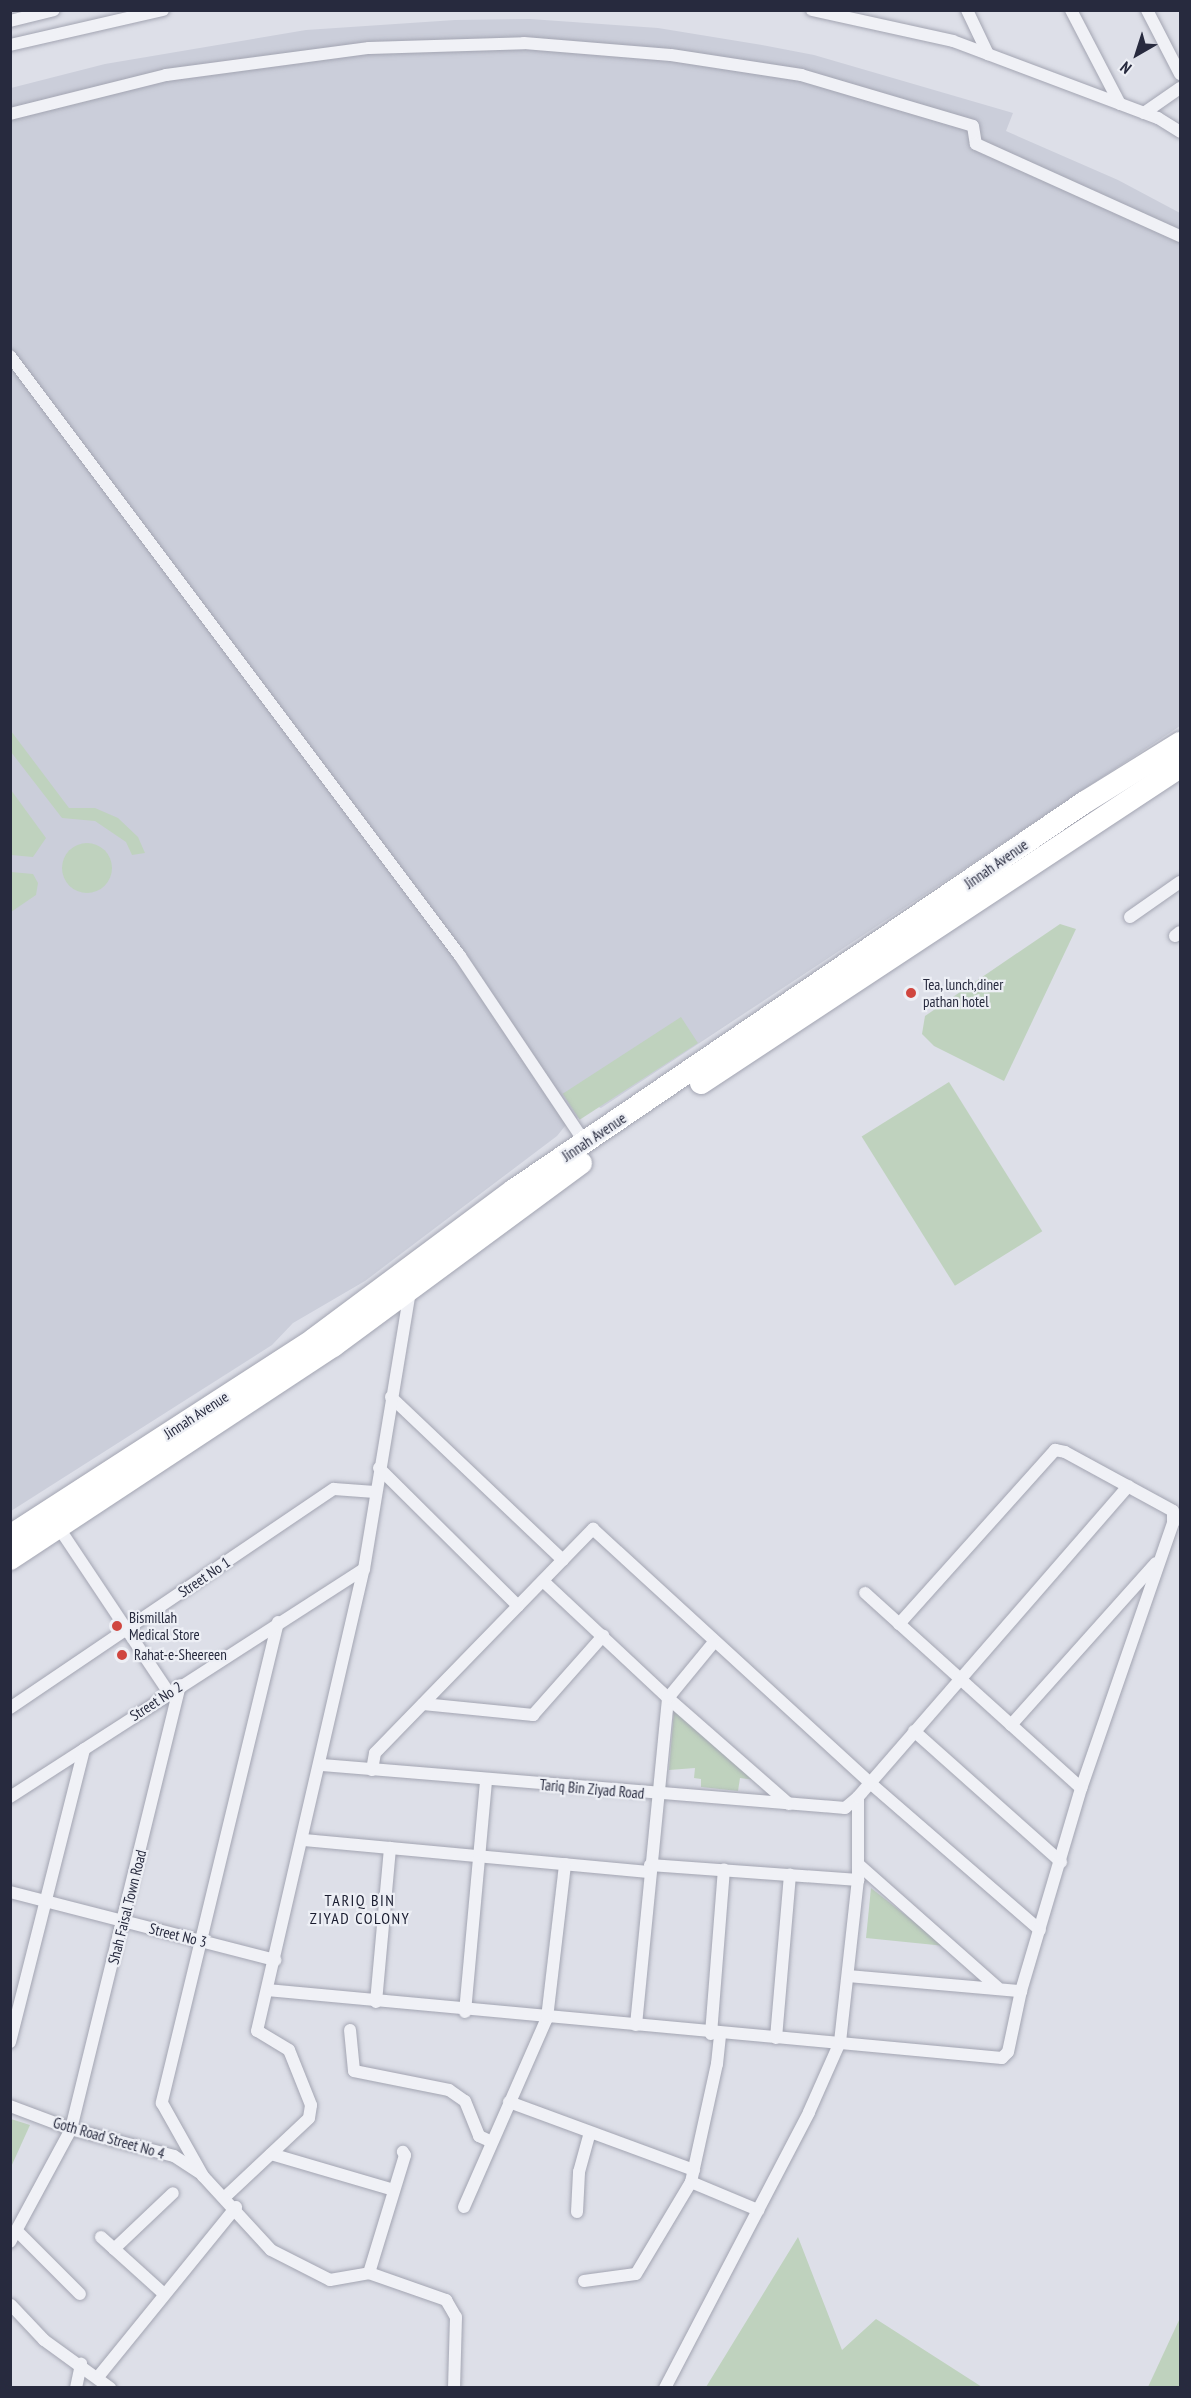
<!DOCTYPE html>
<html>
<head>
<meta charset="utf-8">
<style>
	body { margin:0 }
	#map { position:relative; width:1191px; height:2398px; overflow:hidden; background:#dddfe8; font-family:"PT Sans Narrow",sans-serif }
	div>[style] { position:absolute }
	.built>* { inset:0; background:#cbceda }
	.green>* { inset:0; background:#bfd2be; transform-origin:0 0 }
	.round { border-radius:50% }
	.roads { filter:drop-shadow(0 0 2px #a3a5b2) drop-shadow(0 0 2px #a3a5b2) }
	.street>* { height:12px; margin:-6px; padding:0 6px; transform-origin:6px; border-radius:6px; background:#f0f1f6 }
	.highway>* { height:22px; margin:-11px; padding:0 11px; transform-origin:11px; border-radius:11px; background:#fff }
	.dots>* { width:16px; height:16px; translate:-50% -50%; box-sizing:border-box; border:3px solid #edeff5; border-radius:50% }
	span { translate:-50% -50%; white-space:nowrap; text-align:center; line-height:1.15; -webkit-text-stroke:4.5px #edeff5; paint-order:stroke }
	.street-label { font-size:15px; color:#272a3e }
	.poi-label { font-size:15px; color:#272a3e }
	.left { translate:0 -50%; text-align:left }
	.neighbourhood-label { font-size:16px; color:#191c2f; letter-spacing:1.5px }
	.frame { position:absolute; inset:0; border:12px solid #272a3e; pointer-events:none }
	.north { position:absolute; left:1107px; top:24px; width:60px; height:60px; -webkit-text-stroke:4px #edeff5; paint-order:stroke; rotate:219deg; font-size:16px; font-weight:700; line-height:24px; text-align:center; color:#272a3e }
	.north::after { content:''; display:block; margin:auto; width:21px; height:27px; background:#272a3e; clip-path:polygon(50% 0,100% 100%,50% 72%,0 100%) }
</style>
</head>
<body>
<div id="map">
	<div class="built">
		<i style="clip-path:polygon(530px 19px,658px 28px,762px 45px,814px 55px,1013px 113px,1006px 131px,1118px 180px,1180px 213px,1180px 726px,601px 1108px,596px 1106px,565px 1126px,557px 1136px,365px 1281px,293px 1323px,272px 1345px,11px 1511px,11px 88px,105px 64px,306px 30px,455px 20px)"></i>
	</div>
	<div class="green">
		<i style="clip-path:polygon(11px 731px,69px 808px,95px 808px,118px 818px,138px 837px,145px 853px,132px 855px,126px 842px,95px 821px,62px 818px,11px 752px)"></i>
		<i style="clip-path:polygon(11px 790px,46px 838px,33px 857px,11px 855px)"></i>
		<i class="round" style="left:62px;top:843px;width:50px;height:50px"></i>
		<i style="clip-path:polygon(11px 872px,33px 874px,38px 883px,36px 895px,11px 912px)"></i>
		<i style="clip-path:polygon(1060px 924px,1076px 929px,1004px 1081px,934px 1046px,922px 1034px,925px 1016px)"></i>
		<i style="left:681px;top:1017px;width:31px;height:141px;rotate:57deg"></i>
		<i style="left:949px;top:1082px;width:176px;height:103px;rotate:58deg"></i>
		<i style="clip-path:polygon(674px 1711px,756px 1780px,740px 1778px,738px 1791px,701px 1787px,701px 1779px,694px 1778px,695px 1768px,669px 1770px)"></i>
		<i style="clip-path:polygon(871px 1888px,945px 1946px,866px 1938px)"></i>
		<i style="clip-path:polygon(11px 2119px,30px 2125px,11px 2167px,10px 2119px)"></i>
		<i style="clip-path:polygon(798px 2237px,842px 2350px,876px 2319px,982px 2387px,706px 2387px)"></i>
		<i style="clip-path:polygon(1180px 2318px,1180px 2387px,1148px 2387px)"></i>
	</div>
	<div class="roads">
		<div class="street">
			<i style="left:812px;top:10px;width:144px;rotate:12.4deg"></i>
			<i style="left:953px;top:41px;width:219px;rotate:20.6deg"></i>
			<i style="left:1158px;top:118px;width:26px;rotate:32deg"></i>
			<i style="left:967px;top:10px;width:49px;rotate:64.5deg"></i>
			<i style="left:1071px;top:10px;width:106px;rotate:62.5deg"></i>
			<i style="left:1147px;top:10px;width:72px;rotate:62.7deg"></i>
			<i style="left:10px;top:21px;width:45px;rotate:-14deg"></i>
			<i style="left:10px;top:45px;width:157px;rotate:-12.9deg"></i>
			<i style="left:1144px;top:113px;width:44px;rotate:-34.8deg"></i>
			<i style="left:10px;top:114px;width:161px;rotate:-14deg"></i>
			<i style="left:166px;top:75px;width:205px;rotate:-7.6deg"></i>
			<i style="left:369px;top:48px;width:155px;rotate:-1.8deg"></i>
			<i style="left:524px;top:43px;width:147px;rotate:4.7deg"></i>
			<i style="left:671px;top:55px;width:132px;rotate:8.7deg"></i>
			<i style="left:801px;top:75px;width:179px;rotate:16.5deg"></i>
			<i style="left:973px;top:126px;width:18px;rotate:81deg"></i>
			<i style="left:976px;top:144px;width:224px;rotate:24.3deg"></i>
			<i style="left:10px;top:356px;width:750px;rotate:53.13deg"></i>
			<i style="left:460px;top:956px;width:225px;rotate:56.2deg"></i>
			<i style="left:1130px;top:917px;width:61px;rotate:-35deg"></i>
			<i style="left:1175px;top:936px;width:6px;rotate:-39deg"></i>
			<i style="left:391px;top:1397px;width:237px;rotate:43.5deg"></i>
			<i style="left:379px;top:1468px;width:196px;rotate:44.8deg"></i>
			<i style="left:59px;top:1528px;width:198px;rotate:56.3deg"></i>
			<i style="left:543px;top:1581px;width:171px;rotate:43.1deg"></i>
			<i style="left:668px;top:1698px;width:161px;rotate:41.2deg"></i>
			<i style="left:278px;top:1622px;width:495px;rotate:103.6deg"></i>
			<i style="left:162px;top:2103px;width:84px;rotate:60.7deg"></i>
			<i style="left:203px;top:2176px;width:100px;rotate:47.4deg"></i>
			<i style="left:271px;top:2250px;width:66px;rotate:27deg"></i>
			<i style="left:330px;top:2280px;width:40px;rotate:-10deg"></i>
			<i style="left:369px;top:2273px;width:82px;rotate:19.3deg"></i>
			<i style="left:446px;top:2300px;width:20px;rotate:60deg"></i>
			<i style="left:456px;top:2317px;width:71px;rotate:91.6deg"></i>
			<i style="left:899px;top:1624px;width:234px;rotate:-48.1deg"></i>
			<i style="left:1055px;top:1450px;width:10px;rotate:11deg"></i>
			<i style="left:1065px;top:1452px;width:123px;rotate:28.6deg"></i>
			<i style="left:1173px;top:1511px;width:12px;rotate:90deg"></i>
			<i style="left:1173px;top:1523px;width:281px;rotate:109.1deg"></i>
			<i style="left:423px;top:1704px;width:111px;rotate:5.7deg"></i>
			<i style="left:533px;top:1715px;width:106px;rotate:-48.5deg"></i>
			<i style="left:10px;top:1708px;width:391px;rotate:-34.1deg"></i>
			<i style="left:334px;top:1489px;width:41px;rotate:4.2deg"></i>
			<i style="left:1011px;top:1725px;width:217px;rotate:-48.2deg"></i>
			<i style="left:914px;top:1731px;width:197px;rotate:41.7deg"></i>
			<i style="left:322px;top:1765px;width:525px;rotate:4.7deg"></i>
			<i style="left:845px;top:1808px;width:17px;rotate:-40deg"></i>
			<i style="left:372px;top:1770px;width:17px;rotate:-80deg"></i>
			<i style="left:375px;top:1753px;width:313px;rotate:-45.8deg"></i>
			<i style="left:593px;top:1529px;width:374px;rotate:42.5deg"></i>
			<i style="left:869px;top:1782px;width:226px;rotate:40.9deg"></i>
			<i style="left:10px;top:1797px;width:421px;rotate:-32.8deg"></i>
			<i style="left:304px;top:1840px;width:346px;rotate:5.3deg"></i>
			<i style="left:858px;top:1864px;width:186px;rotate:41.5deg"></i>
			<i style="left:650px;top:1865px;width:209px;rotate:4.1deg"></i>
			<i style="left:10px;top:1892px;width:274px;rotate:14.4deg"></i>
			<i style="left:848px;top:1976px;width:174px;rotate:5deg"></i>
			<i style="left:267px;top:1990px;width:738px;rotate:5.29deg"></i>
			<i style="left:1002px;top:2058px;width:8px;rotate:-45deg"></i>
			<i style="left:1008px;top:2052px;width:62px;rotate:-78deg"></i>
			<i style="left:1021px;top:1991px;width:212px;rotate:-73.5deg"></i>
			<i style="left:1081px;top:1788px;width:291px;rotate:-137.9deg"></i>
			<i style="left:376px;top:2002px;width:155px;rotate:-84.8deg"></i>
			<i style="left:465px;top:2012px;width:233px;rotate:-84.8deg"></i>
			<i style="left:636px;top:2025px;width:329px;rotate:-84.4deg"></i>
			<i style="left:668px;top:1698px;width:72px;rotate:-50.6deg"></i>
			<i style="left:350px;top:2030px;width:41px;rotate:84.4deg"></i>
			<i style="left:354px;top:2071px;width:97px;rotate:11.3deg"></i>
			<i style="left:449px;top:2090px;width:19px;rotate:35deg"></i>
			<i style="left:465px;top:2101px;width:38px;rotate:68deg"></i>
			<i style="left:479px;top:2136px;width:14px;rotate:25deg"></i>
			<i style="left:711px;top:2034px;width:165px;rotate:-85.5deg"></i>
			<i style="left:776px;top:2038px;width:164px;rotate:-85.1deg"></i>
			<i style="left:10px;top:2042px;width:302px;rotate:-75.8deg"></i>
			<i style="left:509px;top:2102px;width:197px;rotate:20.2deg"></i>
			<i style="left:10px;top:2106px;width:65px;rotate:20.7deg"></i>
			<i style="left:71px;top:2129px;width:106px;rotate:14.7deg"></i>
			<i style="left:174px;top:2156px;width:31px;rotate:33deg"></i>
			<i style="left:271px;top:2154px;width:128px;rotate:16.3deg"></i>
			<i style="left:691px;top:2182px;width:73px;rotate:22.7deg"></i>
			<i style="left:225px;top:2197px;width:115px;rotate:-43.2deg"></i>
			<i style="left:309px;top:2118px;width:13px;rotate:-81deg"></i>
			<i style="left:311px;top:2105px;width:59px;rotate:-111.8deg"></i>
			<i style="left:289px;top:2050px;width:37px;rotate:-149deg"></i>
			<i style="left:257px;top:2031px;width:474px;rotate:-77deg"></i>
			<i style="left:364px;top:1569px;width:282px;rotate:-80.6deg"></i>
			<i style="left:464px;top:2207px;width:206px;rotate:-66.3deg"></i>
			<i style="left:547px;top:2018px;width:155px;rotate:-83.3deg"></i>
			<i style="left:577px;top:2212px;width:40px;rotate:-87.1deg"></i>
			<i style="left:579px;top:2172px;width:41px;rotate:-74.6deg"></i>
			<i style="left:17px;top:2231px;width:89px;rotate:45deg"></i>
			<i style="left:101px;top:2237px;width:84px;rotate:42.1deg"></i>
			<i style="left:10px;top:2242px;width:128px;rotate:-61.6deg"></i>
			<i style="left:71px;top:2129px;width:457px;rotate:-76.2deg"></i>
			<i style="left:114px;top:2249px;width:81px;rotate:-43.5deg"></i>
			<i style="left:369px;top:2273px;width:123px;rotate:-73deg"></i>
			<i style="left:405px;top:2155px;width:4px;rotate:-124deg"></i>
			<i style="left:584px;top:2281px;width:52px;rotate:-7.7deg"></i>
			<i style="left:636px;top:2274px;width:107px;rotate:-59.1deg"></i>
			<i style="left:691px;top:2182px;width:121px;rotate:-77.6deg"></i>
			<i style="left:717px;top:2064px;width:29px;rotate:-84deg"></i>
			<i style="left:11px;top:2305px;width:48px;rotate:46.7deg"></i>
			<i style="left:44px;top:2340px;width:82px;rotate:36deg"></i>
			<i style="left:98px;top:2377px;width:219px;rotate:-50.9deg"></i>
			<i style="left:76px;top:2388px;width:25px;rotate:-78deg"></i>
			<i style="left:665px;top:2388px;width:311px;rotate:-62.4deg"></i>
			<i style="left:809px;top:2112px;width:77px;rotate:-66.1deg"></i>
			<i style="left:840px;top:2042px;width:163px;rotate:-83.7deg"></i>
			<i style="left:858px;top:1880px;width:83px;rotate:-90deg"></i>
			<i style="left:858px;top:1797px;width:412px;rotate:-49deg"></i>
		</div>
		<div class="highway">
			<i style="left:701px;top:1083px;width:574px;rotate:-33.41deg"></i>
			<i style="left:10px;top:1536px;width:362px;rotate:-32.9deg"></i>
			<i style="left:314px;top:1339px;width:249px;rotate:-36.7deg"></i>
			<i style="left:514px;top:1190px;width:690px;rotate:-34.2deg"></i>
			<i style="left:1085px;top:802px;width:112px;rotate:-31.8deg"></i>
			<i style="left:10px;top:1559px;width:387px;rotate:-33.4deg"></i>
			<i style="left:333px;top:1346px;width:308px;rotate:-36.4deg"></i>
		</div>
	</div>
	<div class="dots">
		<i style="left:911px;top:993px;background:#d0463f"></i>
		<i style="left:117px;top:1626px;background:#d0463f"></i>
		<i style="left:122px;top:1655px;background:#d0463f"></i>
	</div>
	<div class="street-label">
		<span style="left:996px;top:864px;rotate:-35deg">Jinnah Avenue</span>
		<span style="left:594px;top:1137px;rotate:-34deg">Jinnah Avenue</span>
		<span style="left:196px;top:1415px;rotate:-33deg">Jinnah Avenue</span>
		<span style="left:204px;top:1577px;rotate:-34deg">Street No 1</span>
		<span style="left:156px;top:1701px;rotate:-33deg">Street No 2</span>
		<span style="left:592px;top:1789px;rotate:5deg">Tariq Bin Ziyad Road</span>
		<span style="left:127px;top:1907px;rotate:-76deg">Shah Faisal Town Road</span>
		<span style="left:178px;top:1935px;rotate:14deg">Street No 3</span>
		<span style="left:109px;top:2138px;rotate:16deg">Goth Road Street No 4</span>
	</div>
	<div class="poi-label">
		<span class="left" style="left:923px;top:993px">Tea, lunch,diner<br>pathan hotel</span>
		<span class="left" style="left:129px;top:1626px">Bismillah<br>Medical Store</span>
		<span class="left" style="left:134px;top:1655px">Rahat-e-Sheereen</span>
	</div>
	<div class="neighbourhood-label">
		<span style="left:360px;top:1909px">TARIQ BIN<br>ZIYAD COLONY</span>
	</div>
	<div class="frame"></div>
	<div class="north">N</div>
</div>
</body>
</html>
